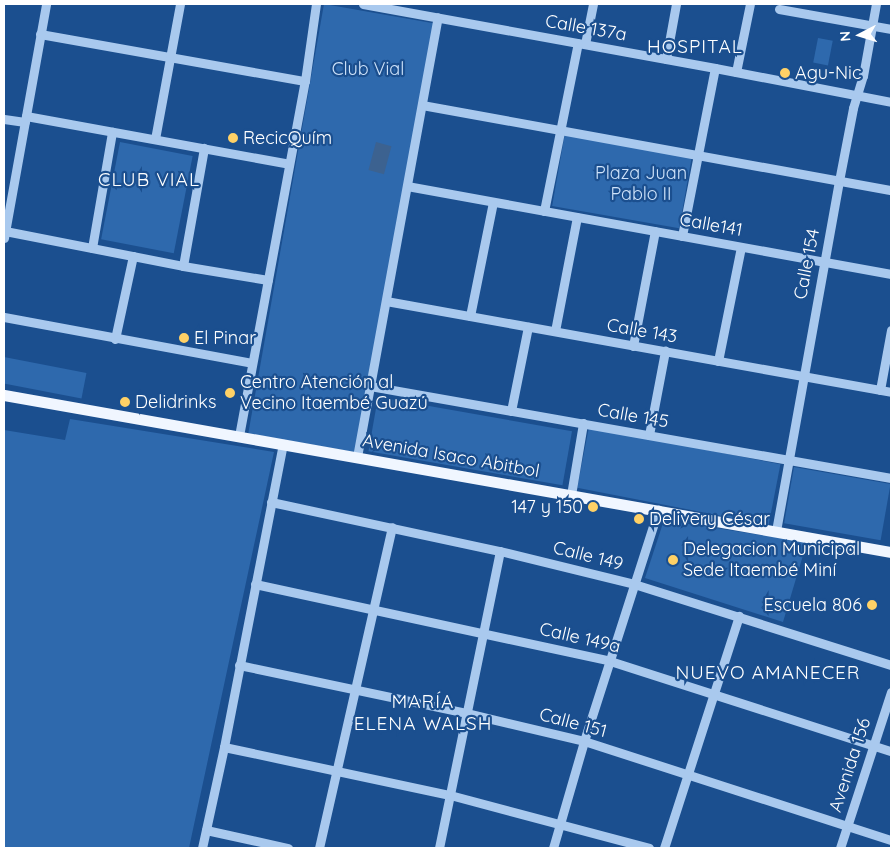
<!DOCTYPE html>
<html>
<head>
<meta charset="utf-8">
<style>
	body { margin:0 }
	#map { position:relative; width:895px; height:852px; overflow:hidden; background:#1b4f8f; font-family:Quicksand,sans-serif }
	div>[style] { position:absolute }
	.green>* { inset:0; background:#2e69ad; transform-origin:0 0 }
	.water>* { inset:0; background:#3c6290; transform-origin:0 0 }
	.minor>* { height:9px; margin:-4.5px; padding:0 4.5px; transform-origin:4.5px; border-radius:4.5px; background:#a9c9ee }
	.major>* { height:11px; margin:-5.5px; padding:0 5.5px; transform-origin:5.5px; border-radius:5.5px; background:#f0f6ff }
	.dots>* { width:14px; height:14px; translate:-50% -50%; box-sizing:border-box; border:2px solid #1b4f8f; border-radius:50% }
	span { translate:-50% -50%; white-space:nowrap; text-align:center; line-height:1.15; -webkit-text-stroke:4.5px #1b4f8f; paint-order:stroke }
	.street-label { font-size:18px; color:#fff }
	.park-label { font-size:18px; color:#cfe3fa }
	.poi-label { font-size:18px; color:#fff }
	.left { translate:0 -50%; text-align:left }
	.right { translate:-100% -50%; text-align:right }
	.neighbourhood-label { font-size:19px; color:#fff; letter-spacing:1px }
	.frame { position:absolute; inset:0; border:5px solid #fff; pointer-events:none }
	.north { position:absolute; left:835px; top:10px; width:50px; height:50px; -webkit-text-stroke:4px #1b4f8f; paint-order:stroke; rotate:265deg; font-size:14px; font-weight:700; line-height:20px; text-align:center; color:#fff }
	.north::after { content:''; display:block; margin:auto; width:18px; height:22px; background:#fff; clip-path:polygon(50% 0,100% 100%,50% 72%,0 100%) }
</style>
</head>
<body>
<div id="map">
	<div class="green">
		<i style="left:324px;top:4px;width:111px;height:436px;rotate:10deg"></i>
		<i style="left:818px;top:38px;width:15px;height:25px;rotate:11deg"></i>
		<i style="left:565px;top:133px;width:129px;height:74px;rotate:10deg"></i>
		<i style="left:120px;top:142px;width:74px;height:99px;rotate:11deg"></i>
		<i style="left:4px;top:357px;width:84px;height:26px;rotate:11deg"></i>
		<i style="left:378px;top:397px;width:197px;height:55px;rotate:10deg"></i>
		<i style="clip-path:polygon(70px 419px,274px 452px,189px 848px,4px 848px,4px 430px,65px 440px)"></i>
		<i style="left:589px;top:427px;width:195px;height:62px;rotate:11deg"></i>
		<i style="left:794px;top:467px;width:98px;height:57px;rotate:10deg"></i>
		<i style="clip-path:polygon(664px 520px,807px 542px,783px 622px,645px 578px)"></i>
	</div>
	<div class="water">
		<i style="left:376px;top:142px;width:16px;height:29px;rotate:15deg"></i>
	</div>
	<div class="minor">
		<i style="left:363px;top:4px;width:358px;rotate:10.3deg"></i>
		<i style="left:715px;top:68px;width:179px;rotate:10.9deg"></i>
		<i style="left:779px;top:9px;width:114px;rotate:10.1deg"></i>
		<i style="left:40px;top:34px;width:269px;rotate:10.1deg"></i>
		<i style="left:585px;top:44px;width:41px;rotate:-78.7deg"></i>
		<i style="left:666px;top:59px;width:56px;rotate:-79.7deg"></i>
		<i style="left:736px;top:72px;width:69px;rotate:-78.4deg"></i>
		<i style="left:422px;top:105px;width:477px;rotate:10.3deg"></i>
		<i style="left:26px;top:116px;width:267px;rotate:10.3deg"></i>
		<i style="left:4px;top:119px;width:21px;rotate:8deg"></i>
		<i style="left:155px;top:139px;width:137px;rotate:-79.5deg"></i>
		<i style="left:407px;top:186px;width:492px;rotate:10.3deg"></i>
		<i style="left:544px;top:211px;width:171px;rotate:-78.6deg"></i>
		<i style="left:5px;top:231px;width:181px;rotate:11.1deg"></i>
		<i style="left:183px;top:266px;width:86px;rotate:9.4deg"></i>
		<i style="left:682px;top:236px;width:171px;rotate:-78.9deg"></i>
		<i style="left:4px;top:238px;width:238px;rotate:-79.8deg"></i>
		<i style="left:92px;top:248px;width:118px;rotate:-80.2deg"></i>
		<i style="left:183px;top:266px;width:120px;rotate:-79.9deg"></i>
		<i style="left:386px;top:301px;width:513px;rotate:10.21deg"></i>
		<i style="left:470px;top:316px;width:116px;rotate:-78.6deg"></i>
		<i style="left:4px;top:317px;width:252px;rotate:10.5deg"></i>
		<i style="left:555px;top:331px;width:116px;rotate:-79.1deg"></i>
		<i style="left:115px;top:339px;width:85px;rotate:-77.8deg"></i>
		<i style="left:633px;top:346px;width:117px;rotate:-79.2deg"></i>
		<i style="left:718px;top:361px;width:116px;rotate:-78.6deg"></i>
		<i style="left:370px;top:386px;width:529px;rotate:10.01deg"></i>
		<i style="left:880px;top:390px;width:61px;rotate:-79.6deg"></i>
		<i style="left:511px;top:411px;width:86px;rotate:-78.6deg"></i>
		<i style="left:649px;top:435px;width:86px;rotate:-79.2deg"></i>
		<i style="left:239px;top:436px;width:361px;rotate:-79.5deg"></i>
		<i style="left:305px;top:81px;width:78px;rotate:-81.9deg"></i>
		<i style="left:357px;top:457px;width:447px;rotate:-79.6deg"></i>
		<i style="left:571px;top:495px;width:73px;rotate:-80.5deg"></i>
		<i style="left:271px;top:502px;width:234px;rotate:12.1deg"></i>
		<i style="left:500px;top:551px;width:138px;rotate:13.8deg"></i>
		<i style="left:634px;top:584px;width:269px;rotate:17.5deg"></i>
		<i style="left:776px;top:531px;width:356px;rotate:-79.8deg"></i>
		<i style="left:839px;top:181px;width:74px;rotate:-79.1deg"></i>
		<i style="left:853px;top:108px;width:34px;rotate:-73deg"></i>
		<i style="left:863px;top:76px;width:73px;rotate:-79.8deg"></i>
		<i style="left:255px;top:584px;width:363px;rotate:12.2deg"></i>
		<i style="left:610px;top:661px;width:295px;rotate:17.8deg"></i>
		<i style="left:239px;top:665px;width:232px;rotate:11.9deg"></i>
		<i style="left:466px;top:713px;width:121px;rotate:13.3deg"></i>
		<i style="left:584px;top:741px;width:323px;rotate:17.9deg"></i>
		<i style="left:224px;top:747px;width:231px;rotate:12deg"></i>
		<i style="left:450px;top:795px;width:206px;rotate:14.9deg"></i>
		<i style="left:206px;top:830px;width:84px;rotate:12.4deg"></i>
		<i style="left:202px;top:848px;width:103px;rotate:-77.7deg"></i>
		<i style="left:224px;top:747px;width:309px;rotate:-79deg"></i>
		<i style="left:319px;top:848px;width:329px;rotate:-77.2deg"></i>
		<i style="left:439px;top:848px;width:303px;rotate:-78.4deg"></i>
		<i style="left:553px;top:848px;width:111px;rotate:-73.8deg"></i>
		<i style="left:584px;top:741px;width:243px;rotate:-72.2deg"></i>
		<i style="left:664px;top:848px;width:244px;rotate:-72.1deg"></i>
		<i style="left:840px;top:848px;width:164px;rotate:-71.9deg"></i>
	</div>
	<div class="major">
		<i style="left:4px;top:395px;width:901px;rotate:10.04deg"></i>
	</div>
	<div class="dots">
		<i style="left:785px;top:73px;background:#ffd166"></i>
		<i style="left:233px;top:138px;background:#ffd166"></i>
		<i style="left:184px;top:338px;background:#ffd166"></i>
		<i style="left:230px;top:393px;background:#ffd166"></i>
		<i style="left:125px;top:402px;background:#ffd166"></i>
		<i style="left:593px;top:507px;background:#ffd166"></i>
		<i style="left:639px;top:519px;background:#ffd166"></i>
		<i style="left:673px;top:560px;background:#ffd166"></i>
		<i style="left:872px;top:605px;background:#ffd166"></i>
	</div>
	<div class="street-label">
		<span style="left:586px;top:28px;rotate:10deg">Calle 137a</span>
		<span style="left:711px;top:225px;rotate:10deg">Calle141</span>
		<span style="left:807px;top:264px;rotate:-79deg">Calle 154</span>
		<span style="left:642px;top:331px;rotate:10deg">Calle 143</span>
		<span style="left:633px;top:416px;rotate:10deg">Calle 145</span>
		<span style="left:451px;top:456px;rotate:10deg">Avenida Isaco Abitbol</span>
		<span style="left:588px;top:556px;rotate:14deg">Calle 149</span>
		<span style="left:580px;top:638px;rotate:13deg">Calle 149a</span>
		<span style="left:573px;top:723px;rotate:15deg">Calle 151</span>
		<span style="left:850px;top:765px;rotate:-72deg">Avenida 156</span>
	</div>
	<div class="park-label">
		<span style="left:368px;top:69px">Club Vial</span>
		<span style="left:641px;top:184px">Plaza Juan<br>Pablo II</span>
	</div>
	<div class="poi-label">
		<span class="left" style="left:795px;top:73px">Agu-Nic</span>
		<span class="left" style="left:243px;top:138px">RecicQuím</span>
		<span class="left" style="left:194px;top:338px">El Pinar</span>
		<span class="left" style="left:240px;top:393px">Centro Atención al<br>Vecino Itaembé Guazú</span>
		<span class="left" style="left:135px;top:402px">Delidrinks</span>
		<span class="right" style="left:583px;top:507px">147 y 150</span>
		<span class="left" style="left:649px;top:519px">Delivery César</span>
		<span class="left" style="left:683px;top:560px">Delegacion Municipal<br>Sede Itaembé Miní</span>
		<span class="right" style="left:862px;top:605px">Escuela 806</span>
	</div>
	<div class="neighbourhood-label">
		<span style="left:695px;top:47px">HOSPITAL</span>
		<span style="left:149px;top:180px">CLUB VIAL</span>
		<span style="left:768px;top:673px">NUEVO AMANECER</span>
		<span style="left:423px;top:713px">MARÍA<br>ELENA WALSH</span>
	</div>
	<div class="frame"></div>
	<div class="north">N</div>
</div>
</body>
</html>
